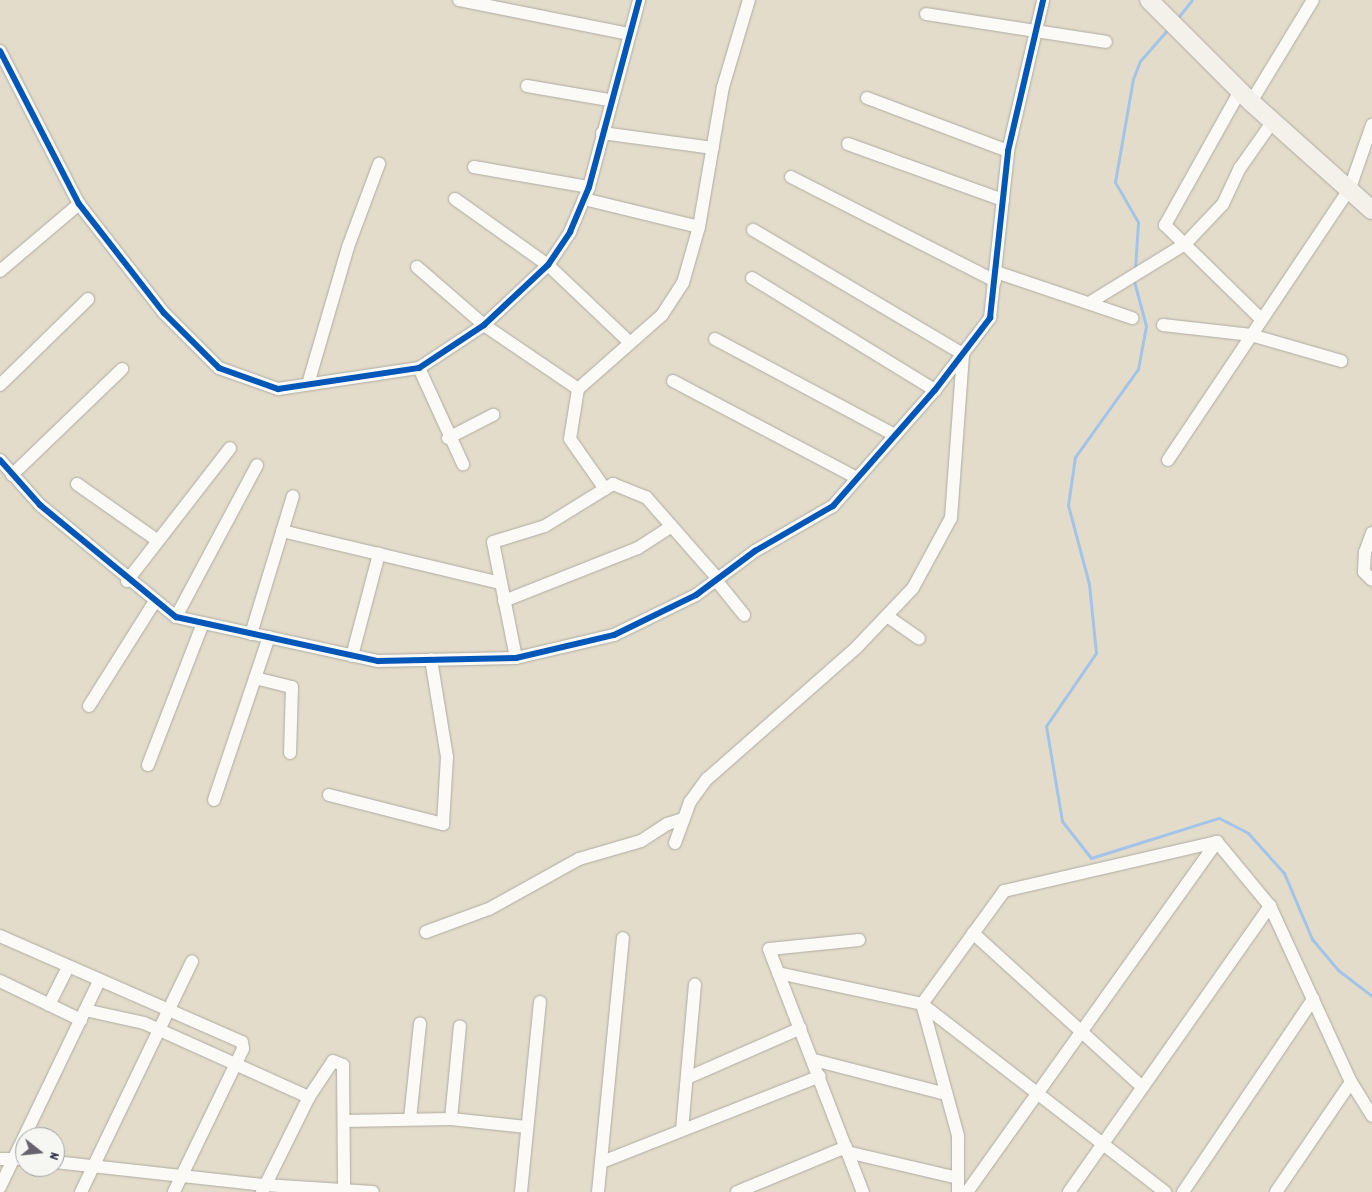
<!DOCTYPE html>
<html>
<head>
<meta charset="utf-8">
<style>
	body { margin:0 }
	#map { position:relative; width:1372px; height:1192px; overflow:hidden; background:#e3dccb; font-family:Dekko,sans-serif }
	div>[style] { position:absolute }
	.stream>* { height:3px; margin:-1.5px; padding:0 1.5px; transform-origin:1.5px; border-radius:1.5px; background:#a3c4e8 }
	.roads { filter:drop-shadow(0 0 1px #afaba2) drop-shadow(0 0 1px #afaba2) }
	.street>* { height:12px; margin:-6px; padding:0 6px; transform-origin:6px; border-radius:6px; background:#fbfaf7 }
	.secondary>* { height:18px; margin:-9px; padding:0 9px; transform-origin:9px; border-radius:9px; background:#f4f0ea }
	.cycleway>* { height:6px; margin:-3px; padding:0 3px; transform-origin:3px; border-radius:3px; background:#0057b8 }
	span { translate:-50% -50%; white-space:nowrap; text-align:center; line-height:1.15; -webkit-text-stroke:4px #f6f6f2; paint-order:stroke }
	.north { position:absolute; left:15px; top:1127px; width:50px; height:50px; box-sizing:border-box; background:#f6f6f2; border:1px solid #a1a1a9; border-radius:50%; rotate:106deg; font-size:14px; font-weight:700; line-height:20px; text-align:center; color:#22223b }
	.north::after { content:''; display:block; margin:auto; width:18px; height:22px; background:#66636d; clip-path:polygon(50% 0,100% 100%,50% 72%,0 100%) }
</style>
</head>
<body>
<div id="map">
	<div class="stream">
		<i style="left:1177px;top:19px;width:24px;rotate:-52deg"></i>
		<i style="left:1135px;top:269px;width:47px;rotate:-86.3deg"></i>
		<i style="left:1138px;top:222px;width:46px;rotate:-119.9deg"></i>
		<i style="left:1115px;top:182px;width:105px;rotate:-80.1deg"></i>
		<i style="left:1133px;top:79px;width:19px;rotate:-69deg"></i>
		<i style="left:1140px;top:61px;width:44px;rotate:-48.7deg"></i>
		<i style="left:1134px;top:281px;width:47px;rotate:75.1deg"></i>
		<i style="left:1146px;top:326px;width:44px;rotate:100.5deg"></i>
		<i style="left:1138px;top:369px;width:108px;rotate:125.6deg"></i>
		<i style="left:1075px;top:457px;width:49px;rotate:98.3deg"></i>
		<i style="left:1068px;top:505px;width:82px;rotate:75.1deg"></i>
		<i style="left:1089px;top:584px;width:69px;rotate:84.2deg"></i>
		<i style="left:1096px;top:653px;width:88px;rotate:124.4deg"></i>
		<i style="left:1046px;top:726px;width:96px;rotate:80.4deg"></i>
		<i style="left:1062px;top:821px;width:47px;rotate:51.9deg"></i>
		<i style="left:1091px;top:858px;width:134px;rotate:-17.4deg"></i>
		<i style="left:1219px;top:818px;width:33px;rotate:27deg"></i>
		<i style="left:1248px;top:833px;width:54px;rotate:48deg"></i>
		<i style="left:1284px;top:873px;width:72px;rotate:67deg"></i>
		<i style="left:1312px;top:939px;width:40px;rotate:50deg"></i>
		<i style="left:1338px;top:970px;width:43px;rotate:37.4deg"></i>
	</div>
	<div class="roads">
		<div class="street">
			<i style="left:459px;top:0;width:173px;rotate:11.3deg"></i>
			<i style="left:926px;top:14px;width:182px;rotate:8.8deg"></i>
			<i style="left:0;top:51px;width:172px;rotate:62.7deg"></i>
			<i style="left:79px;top:204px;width:138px;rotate:52.1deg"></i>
			<i style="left:164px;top:313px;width:78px;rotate:45deg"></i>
			<i style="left:219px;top:368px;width:63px;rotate:19.6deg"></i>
			<i style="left:278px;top:389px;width:143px;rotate:-8.5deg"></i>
			<i style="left:419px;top:368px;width:78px;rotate:-33.5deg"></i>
			<i style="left:484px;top:325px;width:88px;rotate:-43.2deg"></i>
			<i style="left:548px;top:265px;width:40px;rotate:-56deg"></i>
			<i style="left:570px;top:232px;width:49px;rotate:-67.1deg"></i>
			<i style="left:589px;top:187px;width:194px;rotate:-75deg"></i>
			<i style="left:527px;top:86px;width:83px;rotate:9.7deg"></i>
			<i style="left:1240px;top:91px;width:154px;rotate:119.2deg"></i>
			<i style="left:1165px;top:225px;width:134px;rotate:44.4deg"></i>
			<i style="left:867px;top:98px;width:151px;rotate:20.6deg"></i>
			<i style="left:1251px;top:102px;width:119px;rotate:-58.7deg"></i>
			<i style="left:602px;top:133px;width:112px;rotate:7.7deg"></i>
			<i style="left:848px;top:144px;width:165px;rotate:19.9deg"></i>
			<i style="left:474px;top:167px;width:117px;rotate:9.9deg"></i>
			<i style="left:791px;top:177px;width:229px;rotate:27deg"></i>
			<i style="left:455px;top:199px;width:114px;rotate:35.4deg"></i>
			<i style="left:548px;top:265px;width:110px;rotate:43.5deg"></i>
			<i style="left:584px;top:199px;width:118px;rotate:13.7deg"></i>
			<i style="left:417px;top:267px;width:89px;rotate:40.9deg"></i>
			<i style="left:484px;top:325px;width:114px;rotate:34.2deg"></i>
			<i style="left:0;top:271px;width:104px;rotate:-40.3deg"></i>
			<i style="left:996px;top:272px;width:144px;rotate:18.7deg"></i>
			<i style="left:752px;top:278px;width:215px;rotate:31.5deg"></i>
			<i style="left:1089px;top:303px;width:113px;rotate:-31.6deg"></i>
			<i style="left:1185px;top:244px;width:55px;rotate:-46.5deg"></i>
			<i style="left:1223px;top:204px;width:40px;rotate:-65deg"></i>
			<i style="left:1240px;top:168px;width:57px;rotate:-54.9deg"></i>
			<i style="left:1163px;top:325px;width:89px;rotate:6.5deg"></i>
			<i style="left:1251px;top:335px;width:94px;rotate:16.1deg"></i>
			<i style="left:715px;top:339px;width:204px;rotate:28.1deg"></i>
			<i style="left:419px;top:368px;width:106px;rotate:65.4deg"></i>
			<i style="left:673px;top:381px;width:208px;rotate:27.8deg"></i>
			<i style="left:308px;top:384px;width:143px;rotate:-73.7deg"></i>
			<i style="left:348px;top:247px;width:89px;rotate:-69.5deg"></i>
			<i style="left:0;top:385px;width:123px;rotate:-44.3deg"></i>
			<i style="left:448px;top:438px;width:51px;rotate:-27.1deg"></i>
			<i style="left:0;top:460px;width:60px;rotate:48.4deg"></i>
			<i style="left:40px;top:505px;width:176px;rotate:39.5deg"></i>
			<i style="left:176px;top:617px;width:207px;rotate:12.3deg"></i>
			<i style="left:378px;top:661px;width:138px;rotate:-1.2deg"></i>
			<i style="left:516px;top:658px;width:101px;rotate:-13.2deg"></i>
			<i style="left:614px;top:635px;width:91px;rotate:-26deg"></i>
			<i style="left:696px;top:595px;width:74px;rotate:-36.7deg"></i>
			<i style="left:755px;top:551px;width:90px;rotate:-30deg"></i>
			<i style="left:833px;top:506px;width:154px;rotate:-48.7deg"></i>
			<i style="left:935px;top:390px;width:91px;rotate:-52.6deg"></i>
			<i style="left:990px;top:318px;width:168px;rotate:-83.8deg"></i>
			<i style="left:1008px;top:151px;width:155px;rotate:-76.9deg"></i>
			<i style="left:1168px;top:460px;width:327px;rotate:-56.2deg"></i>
			<i style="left:1350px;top:188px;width:67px;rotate:-70.8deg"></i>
			<i style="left:12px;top:475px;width:153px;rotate:-43.9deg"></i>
			<i style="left:77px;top:484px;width:99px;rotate:35.1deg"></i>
			<i style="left:605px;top:489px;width:61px;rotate:-125deg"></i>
			<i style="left:570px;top:439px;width:51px;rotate:-80.9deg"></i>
			<i style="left:578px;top:389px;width:112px;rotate:-41.4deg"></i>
			<i style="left:662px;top:315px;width:38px;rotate:-57deg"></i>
			<i style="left:683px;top:283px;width:58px;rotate:-74.1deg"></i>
			<i style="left:699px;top:227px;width:142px;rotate:-80.3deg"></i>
			<i style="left:723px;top:87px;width:91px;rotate:-73.4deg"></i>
			<i style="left:282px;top:531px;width:225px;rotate:13.4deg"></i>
			<i style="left:1372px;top:533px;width:20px;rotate:110deg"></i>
			<i style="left:1365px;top:552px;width:20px;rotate:93deg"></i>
			<i style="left:1364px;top:572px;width:11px;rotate:45deg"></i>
			<i style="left:716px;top:580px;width:45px;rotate:51.3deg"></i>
			<i style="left:127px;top:581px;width:168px;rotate:-52.2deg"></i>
			<i style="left:504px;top:601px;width:144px;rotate:-21.6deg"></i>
			<i style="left:638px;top:548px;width:40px;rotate:-32.9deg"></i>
			<i style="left:887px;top:616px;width:39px;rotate:35deg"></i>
			<i style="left:176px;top:617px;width:172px;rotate:-61.9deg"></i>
			<i style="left:251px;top:634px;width:144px;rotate:-73.1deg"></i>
			<i style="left:352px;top:656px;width:106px;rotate:-75.2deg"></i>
			<i style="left:516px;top:658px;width:118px;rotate:-101.2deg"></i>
			<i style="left:493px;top:542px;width:54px;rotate:-17.1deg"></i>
			<i style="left:545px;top:526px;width:80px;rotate:-31.7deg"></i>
			<i style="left:613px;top:484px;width:35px;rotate:22deg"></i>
			<i style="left:646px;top:497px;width:109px;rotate:48.7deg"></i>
			<i style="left:255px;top:678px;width:38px;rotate:14deg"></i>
			<i style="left:292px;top:687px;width:66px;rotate:91.7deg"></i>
			<i style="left:89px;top:706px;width:124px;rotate:-57.8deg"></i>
			<i style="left:148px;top:765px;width:152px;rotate:-68.8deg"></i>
			<i style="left:329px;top:795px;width:118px;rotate:14.3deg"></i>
			<i style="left:443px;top:824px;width:67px;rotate:-86.6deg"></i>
			<i style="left:447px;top:757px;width:99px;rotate:-99.3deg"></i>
			<i style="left:214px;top:800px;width:172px;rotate:-71.4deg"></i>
			<i style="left:1217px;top:842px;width:83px;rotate:50.4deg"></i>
			<i style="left:1270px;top:906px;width:194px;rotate:65.3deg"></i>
			<i style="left:1351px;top:1082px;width:40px;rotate:58deg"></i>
			<i style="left:675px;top:843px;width:44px;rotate:-69.9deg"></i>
			<i style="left:690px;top:802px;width:29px;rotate:-54deg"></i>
			<i style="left:707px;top:779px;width:198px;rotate:-41.3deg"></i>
			<i style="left:856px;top:648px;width:83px;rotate:-46.5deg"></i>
			<i style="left:913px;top:588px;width:80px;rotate:-61.5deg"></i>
			<i style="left:951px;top:518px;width:164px;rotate:-85.8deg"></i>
			<i style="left:963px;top:354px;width:244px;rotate:-149.4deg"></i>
			<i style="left:426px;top:932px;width:67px;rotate:-20.1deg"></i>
			<i style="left:489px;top:909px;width:103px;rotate:-29.1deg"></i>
			<i style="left:579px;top:859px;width:65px;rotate:-16.2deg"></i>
			<i style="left:641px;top:841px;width:31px;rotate:-33deg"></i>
			<i style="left:667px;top:824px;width:17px;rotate:-17deg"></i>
			<i style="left:973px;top:933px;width:229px;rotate:42.3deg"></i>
			<i style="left:0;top:936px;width:264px;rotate:23.7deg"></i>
			<i style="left:242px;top:1042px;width:7px;rotate:82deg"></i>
			<i style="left:243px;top:1049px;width:159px;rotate:115.8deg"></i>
			<i style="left:859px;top:940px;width:90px;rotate:174.3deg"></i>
			<i style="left:769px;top:949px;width:261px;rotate:68.9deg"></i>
			<i style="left:778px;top:973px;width:147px;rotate:12.1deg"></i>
			<i style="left:922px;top:1004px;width:137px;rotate:74.7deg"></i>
			<i style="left:958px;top:1136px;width:56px;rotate:90deg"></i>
			<i style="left:0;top:981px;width:90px;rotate:25.7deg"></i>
			<i style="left:49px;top:1005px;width:42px;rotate:-63.4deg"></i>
			<i style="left:85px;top:1010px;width:60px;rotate:12.4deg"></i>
			<i style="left:144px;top:1023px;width:181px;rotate:24.2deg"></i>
			<i style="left:814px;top:1060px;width:136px;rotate:14.4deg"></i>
			<i style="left:687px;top:1078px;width:124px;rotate:-23.7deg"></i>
			<i style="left:410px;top:1119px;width:96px;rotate:-84deg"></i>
			<i style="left:451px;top:1119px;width:93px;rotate:-84.5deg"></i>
			<i style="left:345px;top:1121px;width:106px;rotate:-1.1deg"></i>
			<i style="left:451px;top:1119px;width:76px;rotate:6deg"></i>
			<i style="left:682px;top:1130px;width:146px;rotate:-84.9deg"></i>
			<i style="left:847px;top:1152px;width:114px;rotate:13.2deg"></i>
			<i style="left:0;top:1159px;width:25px"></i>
			<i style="left:55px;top:1162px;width:211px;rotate:6.3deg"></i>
			<i style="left:265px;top:1185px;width:108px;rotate:3.7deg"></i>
			<i style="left:602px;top:1162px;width:234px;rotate:-21.5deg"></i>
			<i style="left:0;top:1187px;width:229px;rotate:-64.3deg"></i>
			<i style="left:81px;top:1192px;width:256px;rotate:-64.3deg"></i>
			<i style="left:262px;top:1192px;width:106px;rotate:-63.7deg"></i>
			<i style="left:309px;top:1097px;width:43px;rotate:-56.3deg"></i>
			<i style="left:333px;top:1061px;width:11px;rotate:22deg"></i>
			<i style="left:343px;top:1065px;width:125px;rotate:89.5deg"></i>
			<i style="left:521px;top:1192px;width:191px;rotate:-84.3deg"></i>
			<i style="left:598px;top:1192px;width:255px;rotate:-84.4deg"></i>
			<i style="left:737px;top:1192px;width:118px;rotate:-22.4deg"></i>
			<i style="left:967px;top:1192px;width:430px;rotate:-54.5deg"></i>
			<i style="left:1069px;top:1192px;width:350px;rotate:-54.9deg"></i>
			<i style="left:1165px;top:1192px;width:307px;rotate:-142.3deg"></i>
			<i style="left:922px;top:1004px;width:140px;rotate:-54deg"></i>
			<i style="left:1004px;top:891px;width:219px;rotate:-13deg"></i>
			<i style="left:1183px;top:1192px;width:233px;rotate:-56deg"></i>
			<i style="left:1276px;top:1192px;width:133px;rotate:-55.7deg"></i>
		</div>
		<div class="secondary">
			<i style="left:1149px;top:0;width:144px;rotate:45deg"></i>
			<i style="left:1251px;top:102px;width:162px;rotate:41.8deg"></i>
		</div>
	</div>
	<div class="cycleway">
		<i style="left:0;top:51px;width:172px;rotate:62.7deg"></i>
		<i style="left:79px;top:204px;width:138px;rotate:52.1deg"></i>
		<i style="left:164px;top:313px;width:78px;rotate:45deg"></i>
		<i style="left:219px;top:368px;width:63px;rotate:19.6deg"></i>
		<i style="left:278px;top:389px;width:143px;rotate:-8.5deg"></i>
		<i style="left:419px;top:368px;width:78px;rotate:-33.5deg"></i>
		<i style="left:484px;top:325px;width:88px;rotate:-43.2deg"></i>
		<i style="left:548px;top:265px;width:40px;rotate:-56deg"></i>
		<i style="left:570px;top:232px;width:49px;rotate:-67.1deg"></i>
		<i style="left:589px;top:187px;width:194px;rotate:-75deg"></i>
		<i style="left:0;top:460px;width:60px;rotate:48.4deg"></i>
		<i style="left:40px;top:505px;width:176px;rotate:39.5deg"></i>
		<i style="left:176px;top:617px;width:207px;rotate:12.3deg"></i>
		<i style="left:378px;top:661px;width:138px;rotate:-1.2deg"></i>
		<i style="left:516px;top:658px;width:101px;rotate:-13.2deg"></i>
		<i style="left:614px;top:635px;width:91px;rotate:-26deg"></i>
		<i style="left:696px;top:595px;width:74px;rotate:-36.7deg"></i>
		<i style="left:755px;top:551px;width:90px;rotate:-30deg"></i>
		<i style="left:833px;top:506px;width:154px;rotate:-48.7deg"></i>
		<i style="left:935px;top:390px;width:91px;rotate:-52.6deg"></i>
		<i style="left:990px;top:318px;width:168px;rotate:-83.8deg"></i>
		<i style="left:1008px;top:151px;width:155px;rotate:-76.9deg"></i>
	</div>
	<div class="north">N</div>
</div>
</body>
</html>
